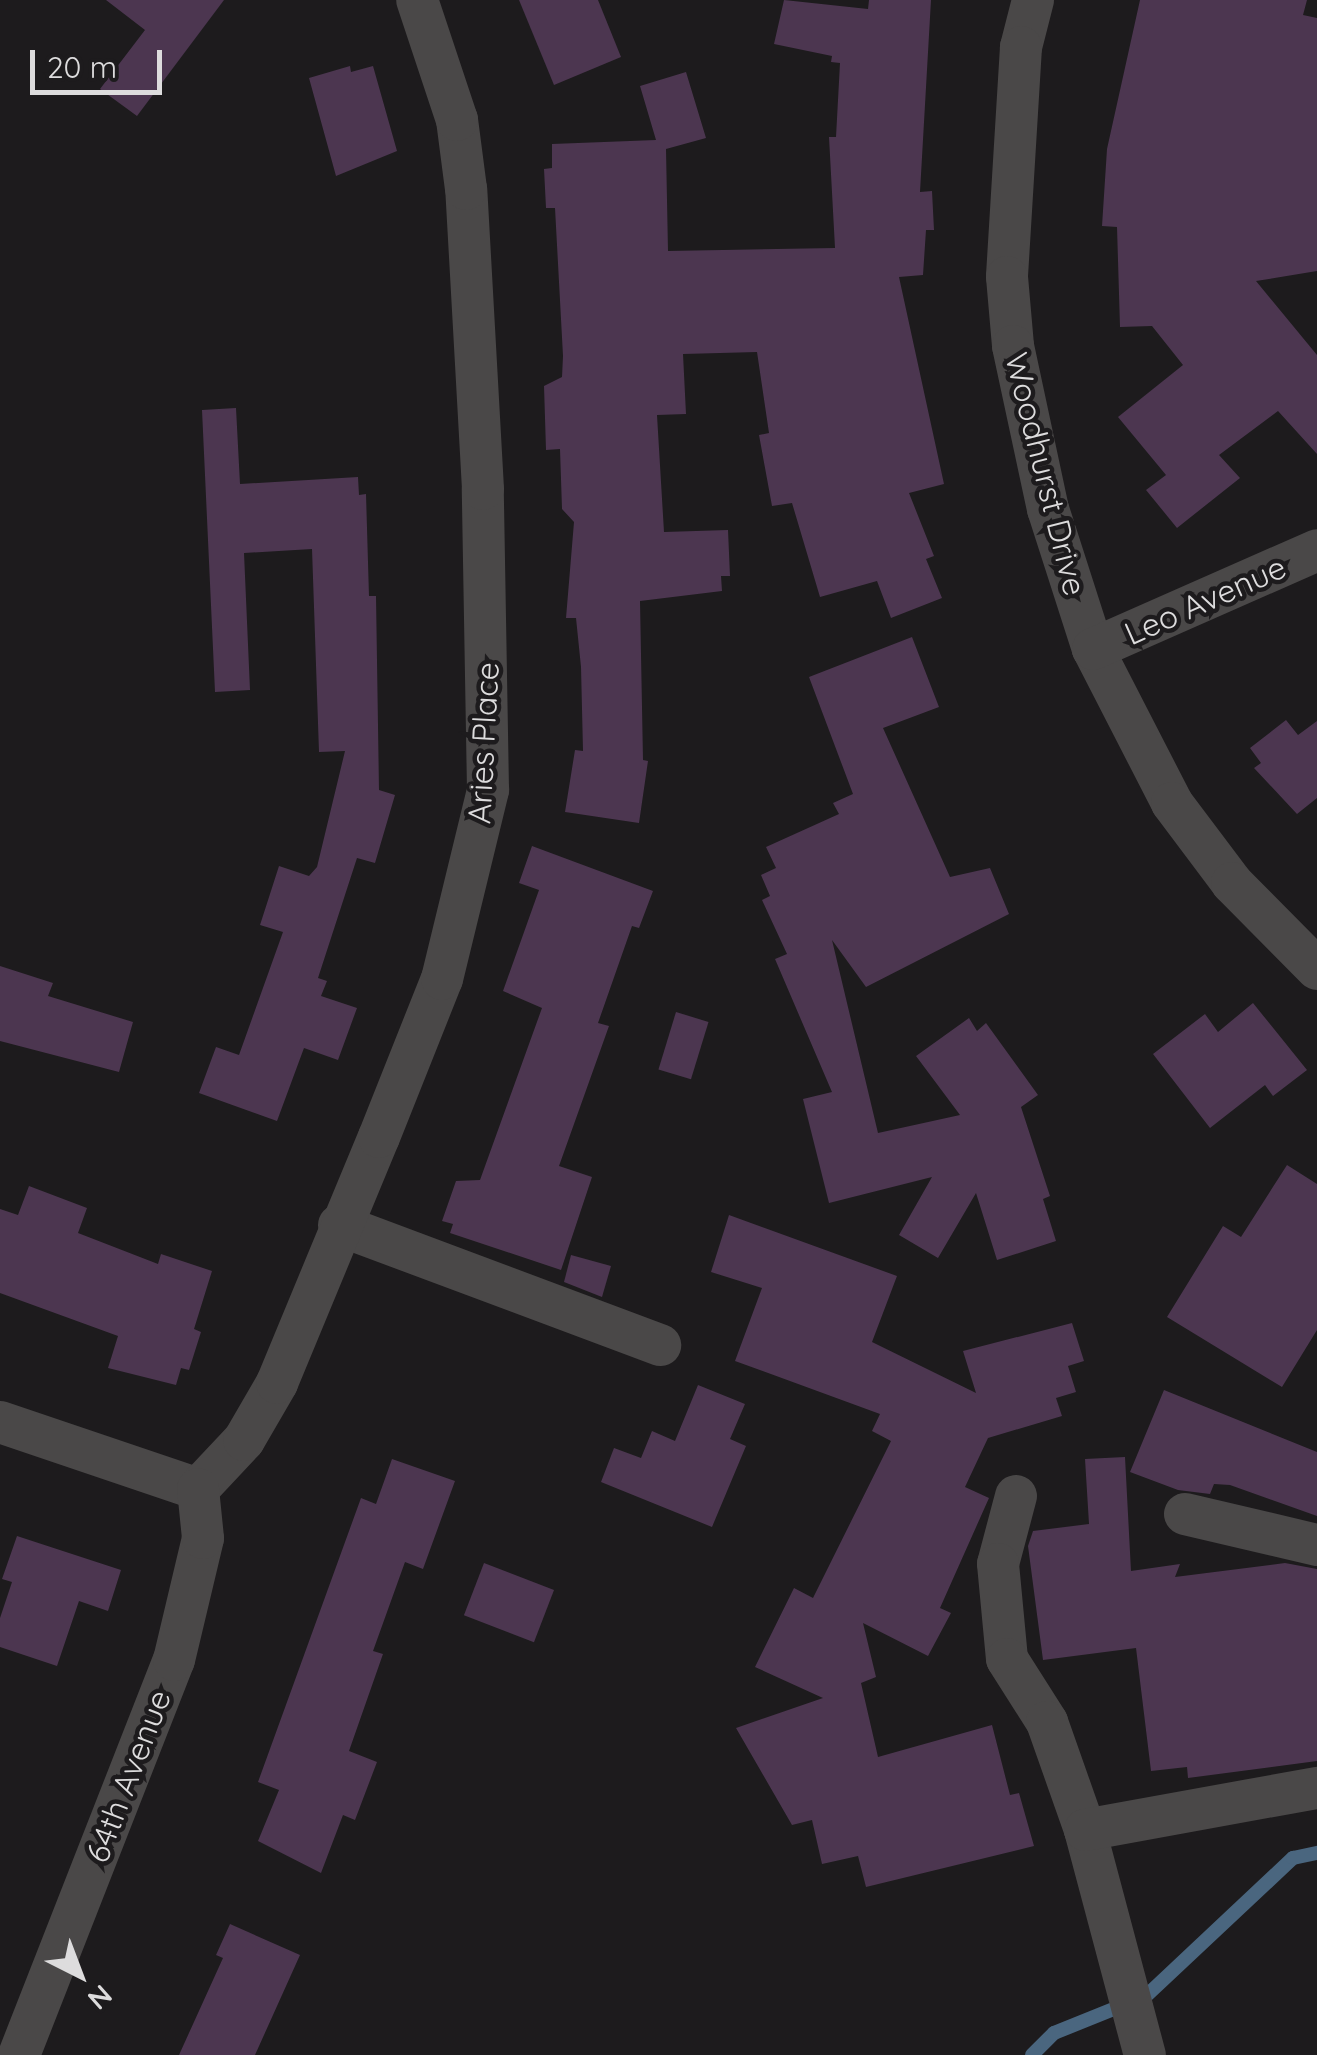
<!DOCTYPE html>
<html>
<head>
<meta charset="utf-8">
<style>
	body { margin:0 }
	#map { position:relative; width:1317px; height:2055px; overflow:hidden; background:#1d1b1d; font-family:Quicksand,sans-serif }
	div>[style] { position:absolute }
	.stream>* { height:14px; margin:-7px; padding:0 7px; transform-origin:7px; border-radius:7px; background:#4a667f }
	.building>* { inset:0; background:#4c3650; transform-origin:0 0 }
	.minor>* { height:42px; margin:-21px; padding:0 21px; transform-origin:21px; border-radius:21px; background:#4a4848 }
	span { translate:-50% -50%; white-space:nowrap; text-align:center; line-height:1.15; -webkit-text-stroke:9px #1d1b1d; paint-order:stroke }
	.street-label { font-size:32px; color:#dddcdd }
	.north { position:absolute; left:30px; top:1925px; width:100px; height:100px; -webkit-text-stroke:8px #1d1b1d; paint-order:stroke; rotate:138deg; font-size:28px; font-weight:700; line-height:40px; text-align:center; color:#dddcdd }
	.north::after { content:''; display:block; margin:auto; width:35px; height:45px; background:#dddcdd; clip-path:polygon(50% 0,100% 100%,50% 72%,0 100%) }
	.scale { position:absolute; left:30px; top:50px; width:132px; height:45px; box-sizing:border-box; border:5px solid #dddcdd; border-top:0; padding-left:12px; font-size:30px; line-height:35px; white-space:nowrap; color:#dddcdd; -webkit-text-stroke:8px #1d1b1d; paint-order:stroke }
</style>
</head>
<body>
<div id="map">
	<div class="stream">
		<i style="left:1032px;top:2055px;width:31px;rotate:-45deg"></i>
		<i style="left:1054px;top:2033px;width:99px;rotate:-21.9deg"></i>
		<i style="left:1146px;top:1996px;width:202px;rotate:-43.2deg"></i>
		<i style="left:1293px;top:1858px;width:25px;rotate:-12deg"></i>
	</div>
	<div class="building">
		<i style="clip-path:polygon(106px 0,224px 0,137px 116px,100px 89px,145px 30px)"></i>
		<i style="clip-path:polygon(519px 0,598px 0,621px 57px,554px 85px)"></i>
		<i style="clip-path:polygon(784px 0,868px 9px,869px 0,931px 0,920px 192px,932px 191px,934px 230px,926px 230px,923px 275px,899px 277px,944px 484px,909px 493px,934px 556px,926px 559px,942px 598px,891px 618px,877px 581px,820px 597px,792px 503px,772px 506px,759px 435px,769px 433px,757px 352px,683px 354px,686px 414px,657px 415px,664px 532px,728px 530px,730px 576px,721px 576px,722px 591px,640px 601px,643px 760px,648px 761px,639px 823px,565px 812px,575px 750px,583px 751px,581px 667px,576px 618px,566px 618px,574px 522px,562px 509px,560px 449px,546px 450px,544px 386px,562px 377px,563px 356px,555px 208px,546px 208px,544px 169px,552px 168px,552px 144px,656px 140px,640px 86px,686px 72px,706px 138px,666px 149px,668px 251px,835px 248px,829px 137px,836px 137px,840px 63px,831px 62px,832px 56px,774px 44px)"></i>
		<i style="clip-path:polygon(1140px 0,1307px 0,1303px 15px,1317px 18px,1317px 271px,1256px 281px,1317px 355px,1317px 454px,1278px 411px,1219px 455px,1240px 478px,1177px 528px,1146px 490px,1166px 475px,1118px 417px,1183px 365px,1152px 326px,1120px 327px,1117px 227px,1102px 226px,1107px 149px)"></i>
		<i style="clip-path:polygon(350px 66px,351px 72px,373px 66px,397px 151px,336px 176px,309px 78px)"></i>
		<i style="clip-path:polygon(236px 408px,240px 484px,358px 477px,359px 495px,366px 494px,369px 596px,376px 596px,379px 790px,395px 795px,375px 863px,357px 858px,318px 978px,327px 981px,321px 996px,357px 1008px,338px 1060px,304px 1048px,277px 1121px,199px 1093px,216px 1047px,239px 1055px,283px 932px,260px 925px,279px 866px,309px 876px,317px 867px,345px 751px,319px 752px,312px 549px,244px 553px,250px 690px,215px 692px,202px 410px)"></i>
		<i style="clip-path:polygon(912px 637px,939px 707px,883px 728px,950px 877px,990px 868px,1009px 914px,866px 987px,832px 940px,878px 1133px,960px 1115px,916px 1056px,969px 1018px,977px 1031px,986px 1023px,1038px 1095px,1021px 1107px,1050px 1196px,1043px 1199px,1056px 1241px,997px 1260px,976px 1193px,938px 1258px,899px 1235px,932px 1177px,829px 1203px,803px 1099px,832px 1092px,775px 959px,787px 954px,762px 900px,770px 896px,761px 875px,776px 868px,766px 847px,839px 814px,833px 803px,853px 794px,809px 677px)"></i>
		<i style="clip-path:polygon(1286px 720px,1298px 735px,1317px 721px,1317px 798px,1297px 814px,1254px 768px,1261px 763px,1250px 748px)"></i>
		<i style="clip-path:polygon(532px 846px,653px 891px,639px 928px,632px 926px,598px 1023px,609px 1026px,559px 1166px,592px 1177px,561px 1270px,450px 1233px,453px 1224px,442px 1221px,456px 1181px,480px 1180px,542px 1008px,503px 991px,539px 890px,519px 883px)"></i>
		<i style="clip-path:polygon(0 966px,53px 983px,48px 996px,133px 1022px,119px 1072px,0 1041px)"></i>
		<i style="clip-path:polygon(1253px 1003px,1307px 1070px,1273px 1096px,1265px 1085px,1210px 1128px,1153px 1054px,1205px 1014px,1218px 1032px)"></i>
		<i style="left:676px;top:1012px;width:34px;height:60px;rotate:17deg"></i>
		<i style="clip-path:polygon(1287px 1165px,1317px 1184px,1317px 1330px,1282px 1387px,1167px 1317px,1223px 1226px,1241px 1237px)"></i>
		<i style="clip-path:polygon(29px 1186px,87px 1208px,78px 1233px,158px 1264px,161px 1254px,212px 1271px,194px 1329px,201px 1332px,189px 1370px,181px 1368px,176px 1385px,108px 1368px,118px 1336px,0 1293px,0 1209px,18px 1215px)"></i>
		<i style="clip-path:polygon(729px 1215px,897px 1276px,872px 1342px,976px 1393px,963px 1351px,1072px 1323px,1084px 1361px,1068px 1366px,1076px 1392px,1056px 1398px,1062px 1416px,988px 1438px,965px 1487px,989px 1498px,940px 1608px,951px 1613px,928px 1656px,863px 1623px,876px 1677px,861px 1683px,878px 1757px,992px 1725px,1010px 1795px,1019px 1793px,1034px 1846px,866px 1887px,858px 1856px,822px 1864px,812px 1820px,792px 1825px,736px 1728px,823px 1698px,755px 1667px,794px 1588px,813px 1598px,891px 1441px,872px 1431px,880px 1414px,735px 1361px,762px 1288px,711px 1272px)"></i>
		<i style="clip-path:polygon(571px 1255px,611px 1266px,602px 1297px,564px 1282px)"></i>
		<i style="clip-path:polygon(698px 1385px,745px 1404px,730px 1439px,746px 1446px,712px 1527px,601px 1482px,614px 1448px,641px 1458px,652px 1431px,675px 1441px)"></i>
		<i style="clip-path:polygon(1164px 1390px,1317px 1452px,1317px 1516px,1230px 1485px,1214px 1484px,1210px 1494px,1178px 1490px,1130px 1472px)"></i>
		<i style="clip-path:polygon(1125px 1457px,1131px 1571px,1180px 1564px,1175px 1577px,1285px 1563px,1317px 1569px,1317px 1761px,1188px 1778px,1187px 1767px,1151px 1771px,1136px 1648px,1043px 1660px,1028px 1546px,1033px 1531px,1089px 1524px,1085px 1459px)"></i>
		<i style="clip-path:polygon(392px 1459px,455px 1481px,423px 1569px,405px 1562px,373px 1651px,383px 1654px,349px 1751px,377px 1762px,355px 1820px,343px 1815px,321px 1873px,258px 1841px,279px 1790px,258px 1782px,361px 1498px,376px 1504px)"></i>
		<i style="clip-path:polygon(17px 1536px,121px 1570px,108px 1611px,79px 1601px,57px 1666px,0 1647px,0 1618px,12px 1582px,2px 1579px)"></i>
		<i style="left:484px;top:1563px;width:75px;height:56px;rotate:21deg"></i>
		<i style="clip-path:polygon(230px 1924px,300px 1955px,255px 2055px,179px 2055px,223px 1958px,216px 1955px)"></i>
	</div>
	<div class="minor">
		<i style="left:1033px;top:0;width:49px;rotate:104.3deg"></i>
		<i style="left:1021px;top:47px;width:230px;rotate:93.5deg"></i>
		<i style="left:1007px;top:277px;width:69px;rotate:85deg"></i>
		<i style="left:1013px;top:346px;width:167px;rotate:77.9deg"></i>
		<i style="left:1048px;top:509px;width:147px;rotate:72.2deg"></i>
		<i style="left:1093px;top:649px;width:173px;rotate:62.8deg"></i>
		<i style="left:1172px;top:803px;width:100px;rotate:53.1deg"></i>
		<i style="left:1232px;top:883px;width:121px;rotate:45.3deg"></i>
		<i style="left:1093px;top:649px;width:245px;rotate:-23.8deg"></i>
		<i style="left:339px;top:1225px;width:343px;rotate:20.5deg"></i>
		<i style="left:0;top:1422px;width:209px;rotate:18.7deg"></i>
		<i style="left:198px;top:1489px;width:67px;rotate:-46.8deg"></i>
		<i style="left:244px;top:1440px;width:66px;rotate:-59.9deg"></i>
		<i style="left:277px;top:1383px;width:266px;rotate:-67.5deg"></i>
		<i style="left:379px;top:1137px;width:170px;rotate:-68.3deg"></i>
		<i style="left:442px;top:979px;width:195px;rotate:-76.3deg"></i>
		<i style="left:488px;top:790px;width:301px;rotate:-91deg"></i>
		<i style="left:483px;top:489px;width:300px;rotate:-93.2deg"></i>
		<i style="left:466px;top:189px;width:70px;rotate:-97.4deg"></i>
		<i style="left:457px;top:120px;width:126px;rotate:-108.4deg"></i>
		<i style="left:1016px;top:1496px;width:70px;rotate:104.8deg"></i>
		<i style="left:998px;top:1564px;width:95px;rotate:84.6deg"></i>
		<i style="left:1007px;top:1659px;width:75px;rotate:57.6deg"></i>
		<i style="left:1047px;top:1722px;width:114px;rotate:70.6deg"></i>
		<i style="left:1085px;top:1830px;width:233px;rotate:75.1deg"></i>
		<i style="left:1185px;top:1514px;width:136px;rotate:13.2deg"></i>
		<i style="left:1085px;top:1830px;width:236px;rotate:-10.3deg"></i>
		<i style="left:19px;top:2055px;width:424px;rotate:-68.6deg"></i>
		<i style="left:174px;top:1660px;width:125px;rotate:-76.6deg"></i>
		<i style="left:203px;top:1538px;width:49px;rotate:-95.8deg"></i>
	</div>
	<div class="street-label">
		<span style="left:1046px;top:474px;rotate:76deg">Woodhurst Drive</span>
		<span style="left:1205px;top:600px;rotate:-24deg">Leo Avenue</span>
		<span style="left:483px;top:743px;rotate:-87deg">Aries Place</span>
		<span style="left:128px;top:1776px;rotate:-69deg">64th Avenue</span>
	</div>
	<div class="north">N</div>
	<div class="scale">20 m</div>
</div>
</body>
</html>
